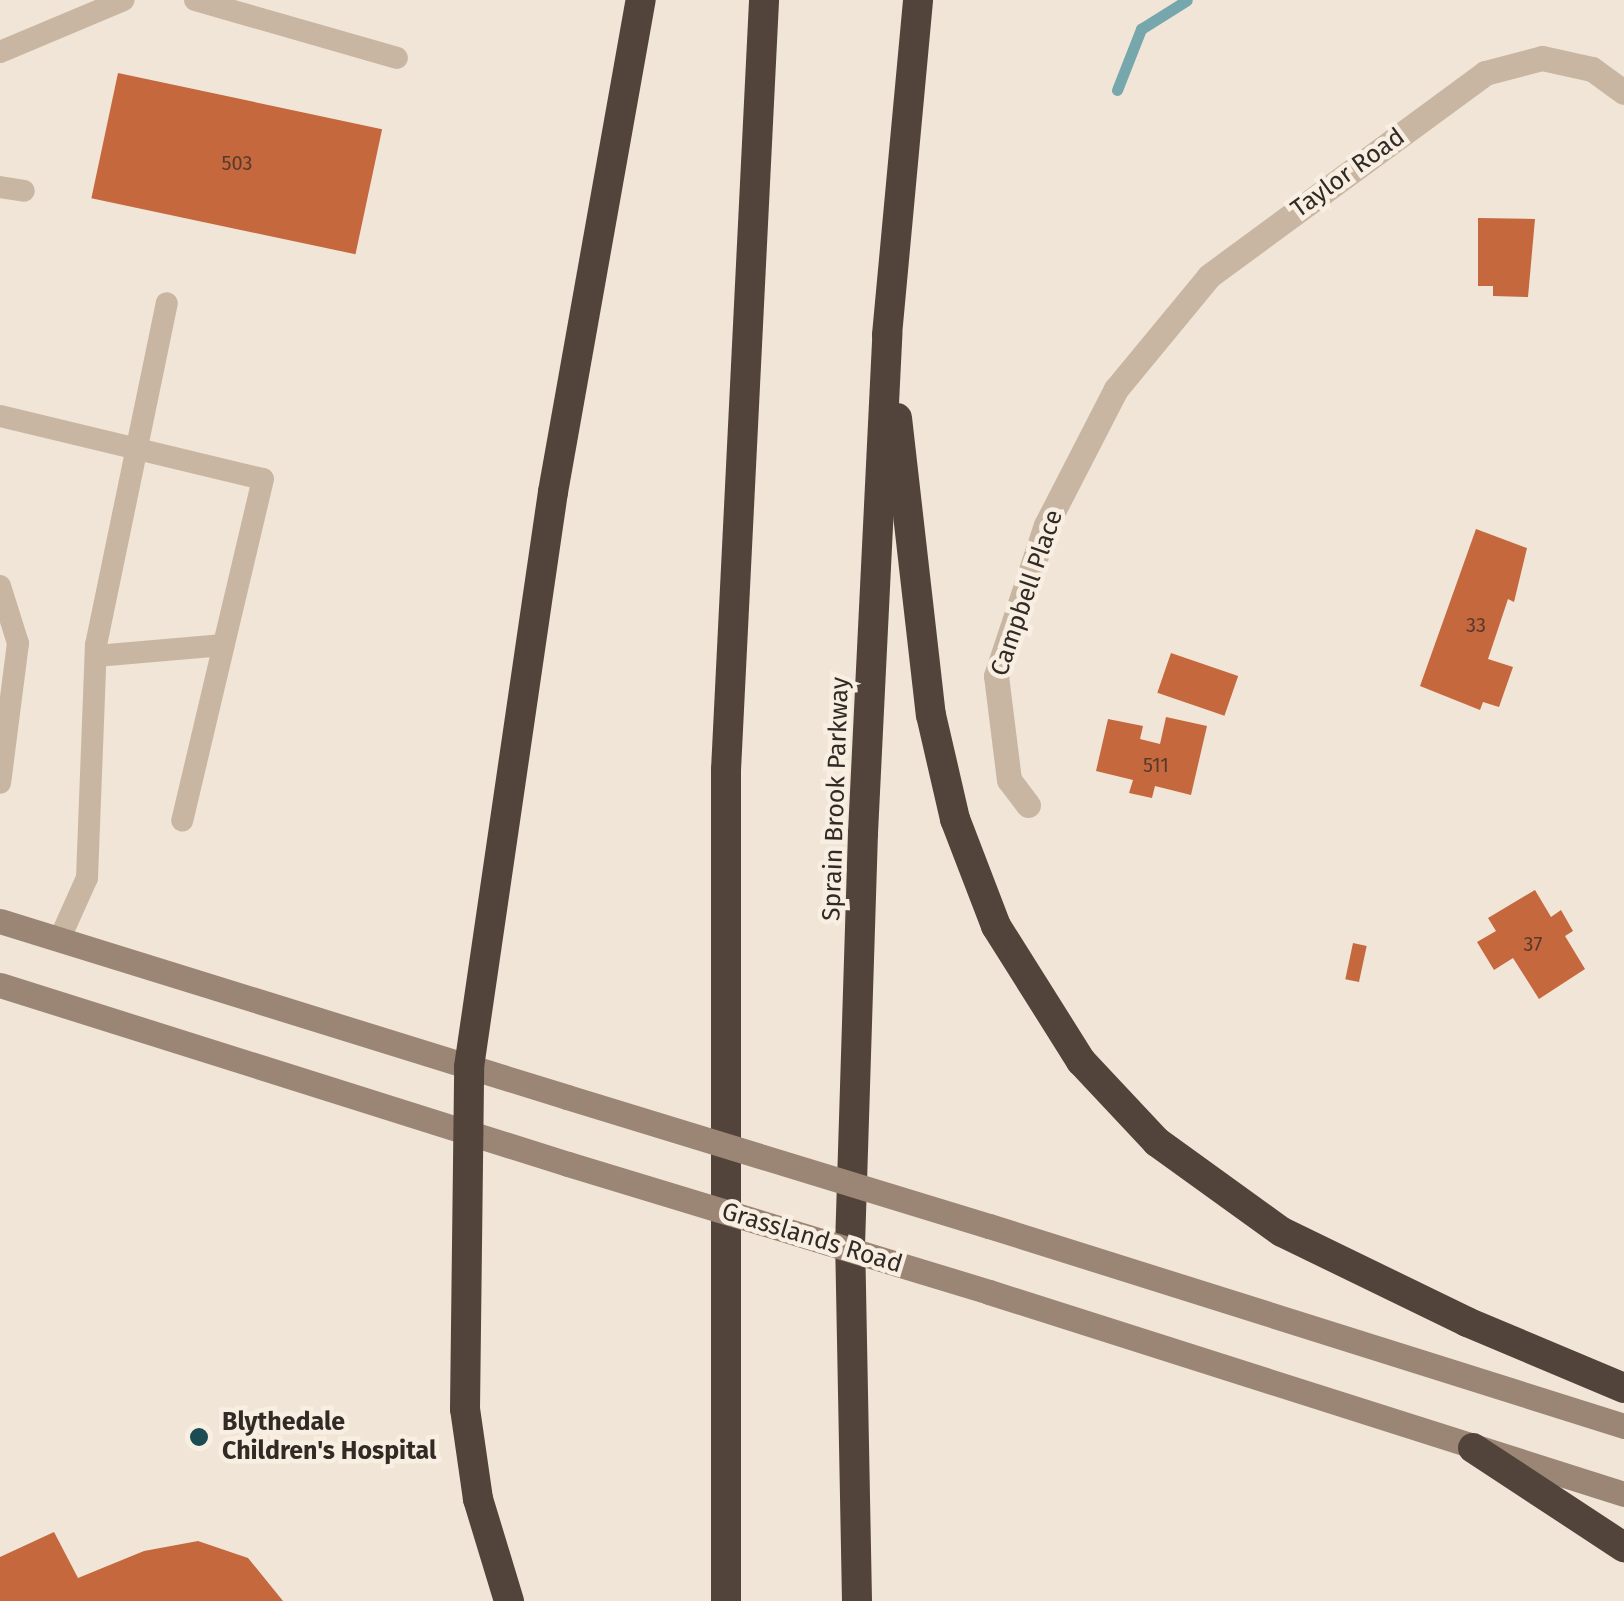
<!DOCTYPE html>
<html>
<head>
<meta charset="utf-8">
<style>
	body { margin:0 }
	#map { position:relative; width:1624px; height:1601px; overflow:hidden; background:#f0e5d6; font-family:"Fira Sans",sans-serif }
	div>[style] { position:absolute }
	.stream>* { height:11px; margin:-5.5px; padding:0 5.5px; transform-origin:5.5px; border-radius:5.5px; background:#75a7ad }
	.building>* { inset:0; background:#c5683e; transform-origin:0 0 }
	.service>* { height:22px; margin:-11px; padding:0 11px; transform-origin:11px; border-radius:11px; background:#c8b6a2 }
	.minor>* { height:25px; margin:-12.5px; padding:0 12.5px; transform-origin:12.5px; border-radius:12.5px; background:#c8b6a2 }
	.secondary>* { height:25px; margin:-12.5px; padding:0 12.5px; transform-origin:12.5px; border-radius:12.5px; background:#9b8574 }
	.motorway>* { height:30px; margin:-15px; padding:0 15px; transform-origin:15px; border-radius:15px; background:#53443b }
	.secondary-bridge>* { height:25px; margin:-12.5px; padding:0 12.5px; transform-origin:12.5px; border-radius:12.5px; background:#9b8574 }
	.dots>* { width:28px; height:28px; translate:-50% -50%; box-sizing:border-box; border:5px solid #f8efe2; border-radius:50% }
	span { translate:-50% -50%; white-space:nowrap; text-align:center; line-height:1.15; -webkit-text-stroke:9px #f8efe2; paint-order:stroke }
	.number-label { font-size:20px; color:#573a2b }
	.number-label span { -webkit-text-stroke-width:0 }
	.street-label { font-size:25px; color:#322a25 }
	.poi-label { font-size:25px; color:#322a25; font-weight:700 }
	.left { translate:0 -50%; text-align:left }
</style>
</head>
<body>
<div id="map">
	<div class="stream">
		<i style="left:1117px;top:90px;width:66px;rotate:-68.5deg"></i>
		<i style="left:1141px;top:29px;width:54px;rotate:-32.2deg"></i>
	</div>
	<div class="building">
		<i style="left:118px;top:73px;width:270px;height:128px;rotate:12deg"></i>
		<i style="clip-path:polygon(1478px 218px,1535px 219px,1528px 297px,1493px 296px,1493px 286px,1478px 286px)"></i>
		<i style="clip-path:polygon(1476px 529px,1527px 548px,1514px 602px,1508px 599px,1488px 659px,1513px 667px,1499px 707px,1483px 702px,1480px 710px,1420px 686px)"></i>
		<i style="left:1171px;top:653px;width:71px;height:42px;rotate:19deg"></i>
		<i style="clip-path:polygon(1166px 717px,1207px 726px,1191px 795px,1155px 786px,1152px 798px,1129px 793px,1133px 780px,1096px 771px,1108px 719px,1143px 726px,1140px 739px,1160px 744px)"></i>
		<i style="clip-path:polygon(1535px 890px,1551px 917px,1561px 910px,1573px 931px,1565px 936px,1585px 969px,1539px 999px,1513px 958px,1494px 970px,1477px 942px,1496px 931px,1488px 918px)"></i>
		<i style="left:1353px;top:943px;width:14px;height:37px;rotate:12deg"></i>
		<i style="clip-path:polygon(54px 1532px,78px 1578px,144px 1551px,198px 1541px,248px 1558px,283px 1601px,0 1601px,0 1557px)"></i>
	</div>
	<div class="service">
		<i style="left:195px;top:0;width:210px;rotate:16deg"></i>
		<i style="left:0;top:52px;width:134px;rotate:-22.8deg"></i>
		<i style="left:0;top:187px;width:24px;rotate:9deg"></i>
		<i style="left:0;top:416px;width:270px;rotate:13.5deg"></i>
		<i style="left:263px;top:479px;width:351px;rotate:103.3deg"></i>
		<i style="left:0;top:586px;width:60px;rotate:72.5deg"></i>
		<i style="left:18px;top:643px;width:141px;rotate:97.3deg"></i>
		<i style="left:96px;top:656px;width:128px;rotate:-4.9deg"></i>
		<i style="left:60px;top:938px;width:66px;rotate:-65.8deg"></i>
		<i style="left:87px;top:878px;width:233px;rotate:-87.8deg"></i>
		<i style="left:96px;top:645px;width:349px;rotate:-78.3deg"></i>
	</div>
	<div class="minor">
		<i style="left:1028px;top:805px;width:31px;rotate:-127deg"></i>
		<i style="left:1009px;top:780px;width:105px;rotate:-97.1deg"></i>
		<i style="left:996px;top:676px;width:159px;rotate:-71.7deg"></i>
		<i style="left:1046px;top:525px;width:153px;rotate:-62.8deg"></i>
		<i style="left:1116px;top:389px;width:146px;rotate:-50.5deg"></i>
		<i style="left:1209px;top:276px;width:343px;rotate:-36.3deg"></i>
		<i style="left:1485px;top:73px;width:59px;rotate:-14.7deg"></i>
		<i style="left:1542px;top:58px;width:51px;rotate:12.4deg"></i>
		<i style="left:1592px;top:69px;width:39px;rotate:36deg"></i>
	</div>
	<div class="secondary">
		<i style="left:0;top:921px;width:594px;rotate:17.24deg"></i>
		<i style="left:0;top:985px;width:596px;rotate:17.49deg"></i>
		<i style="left:989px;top:1226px;width:666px;rotate:17.48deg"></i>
		<i style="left:989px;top:1292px;width:666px;rotate:17.65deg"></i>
	</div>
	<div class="motorway">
		<i style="left:897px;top:418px;width:299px;rotate:83.5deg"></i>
		<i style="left:931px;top:715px;width:107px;rotate:77deg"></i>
		<i style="left:955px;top:819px;width:115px;rotate:69deg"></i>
		<i style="left:996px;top:926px;width:160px;rotate:57.8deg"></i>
		<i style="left:1081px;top:1061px;width:111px;rotate:46.8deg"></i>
		<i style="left:1157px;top:1142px;width:154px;rotate:35.8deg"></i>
		<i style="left:1282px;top:1232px;width:206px;rotate:25.9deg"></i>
		<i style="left:1467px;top:1322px;width:170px;rotate:22.8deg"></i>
		<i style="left:1473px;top:1448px;width:181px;rotate:33.3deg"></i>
		<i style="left:509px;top:1601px;width:107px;rotate:-106.9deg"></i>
		<i style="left:478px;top:1499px;width:91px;rotate:-98.2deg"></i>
		<i style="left:465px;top:1409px;width:342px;rotate:-89.3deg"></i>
		<i style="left:469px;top:1067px;width:581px;rotate:-81.69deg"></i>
		<i style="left:553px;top:492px;width:500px;rotate:-79.9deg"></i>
		<i style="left:726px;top:1601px;width:831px;rotate:-90deg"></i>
		<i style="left:726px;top:770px;width:771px;rotate:-87.17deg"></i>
		<i style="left:857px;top:1601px;width:355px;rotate:-91.1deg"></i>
		<i style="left:850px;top:1246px;width:413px;rotate:-88.2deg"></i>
		<i style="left:863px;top:833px;width:499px;rotate:-87.2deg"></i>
		<i style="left:887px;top:335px;width:336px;rotate:-84.7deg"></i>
	</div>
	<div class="secondary-bridge">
		<i style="left:567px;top:1097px;width:441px;rotate:17deg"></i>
		<i style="left:568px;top:1164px;width:440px;rotate:16.9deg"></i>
	</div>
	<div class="dots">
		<i style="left:199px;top:1437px;background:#1b4c53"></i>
	</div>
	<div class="number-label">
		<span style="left:237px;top:163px">503</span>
		<span style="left:1476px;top:625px">33</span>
		<span style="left:1156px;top:765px">511</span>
		<span style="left:1533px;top:944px">37</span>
	</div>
	<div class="street-label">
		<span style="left:1348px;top:173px;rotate:-36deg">Taylor Road</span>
		<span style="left:1027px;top:593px;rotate:-71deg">Campbell Place</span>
		<span style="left:836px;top:799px;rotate:-88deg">Sprain Brook Parkway</span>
		<span style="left:812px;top:1238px;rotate:17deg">Grasslands Road</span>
	</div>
	<div class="poi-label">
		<span class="left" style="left:222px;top:1437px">Blythedale<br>Children's Hospital</span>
	</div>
</div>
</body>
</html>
